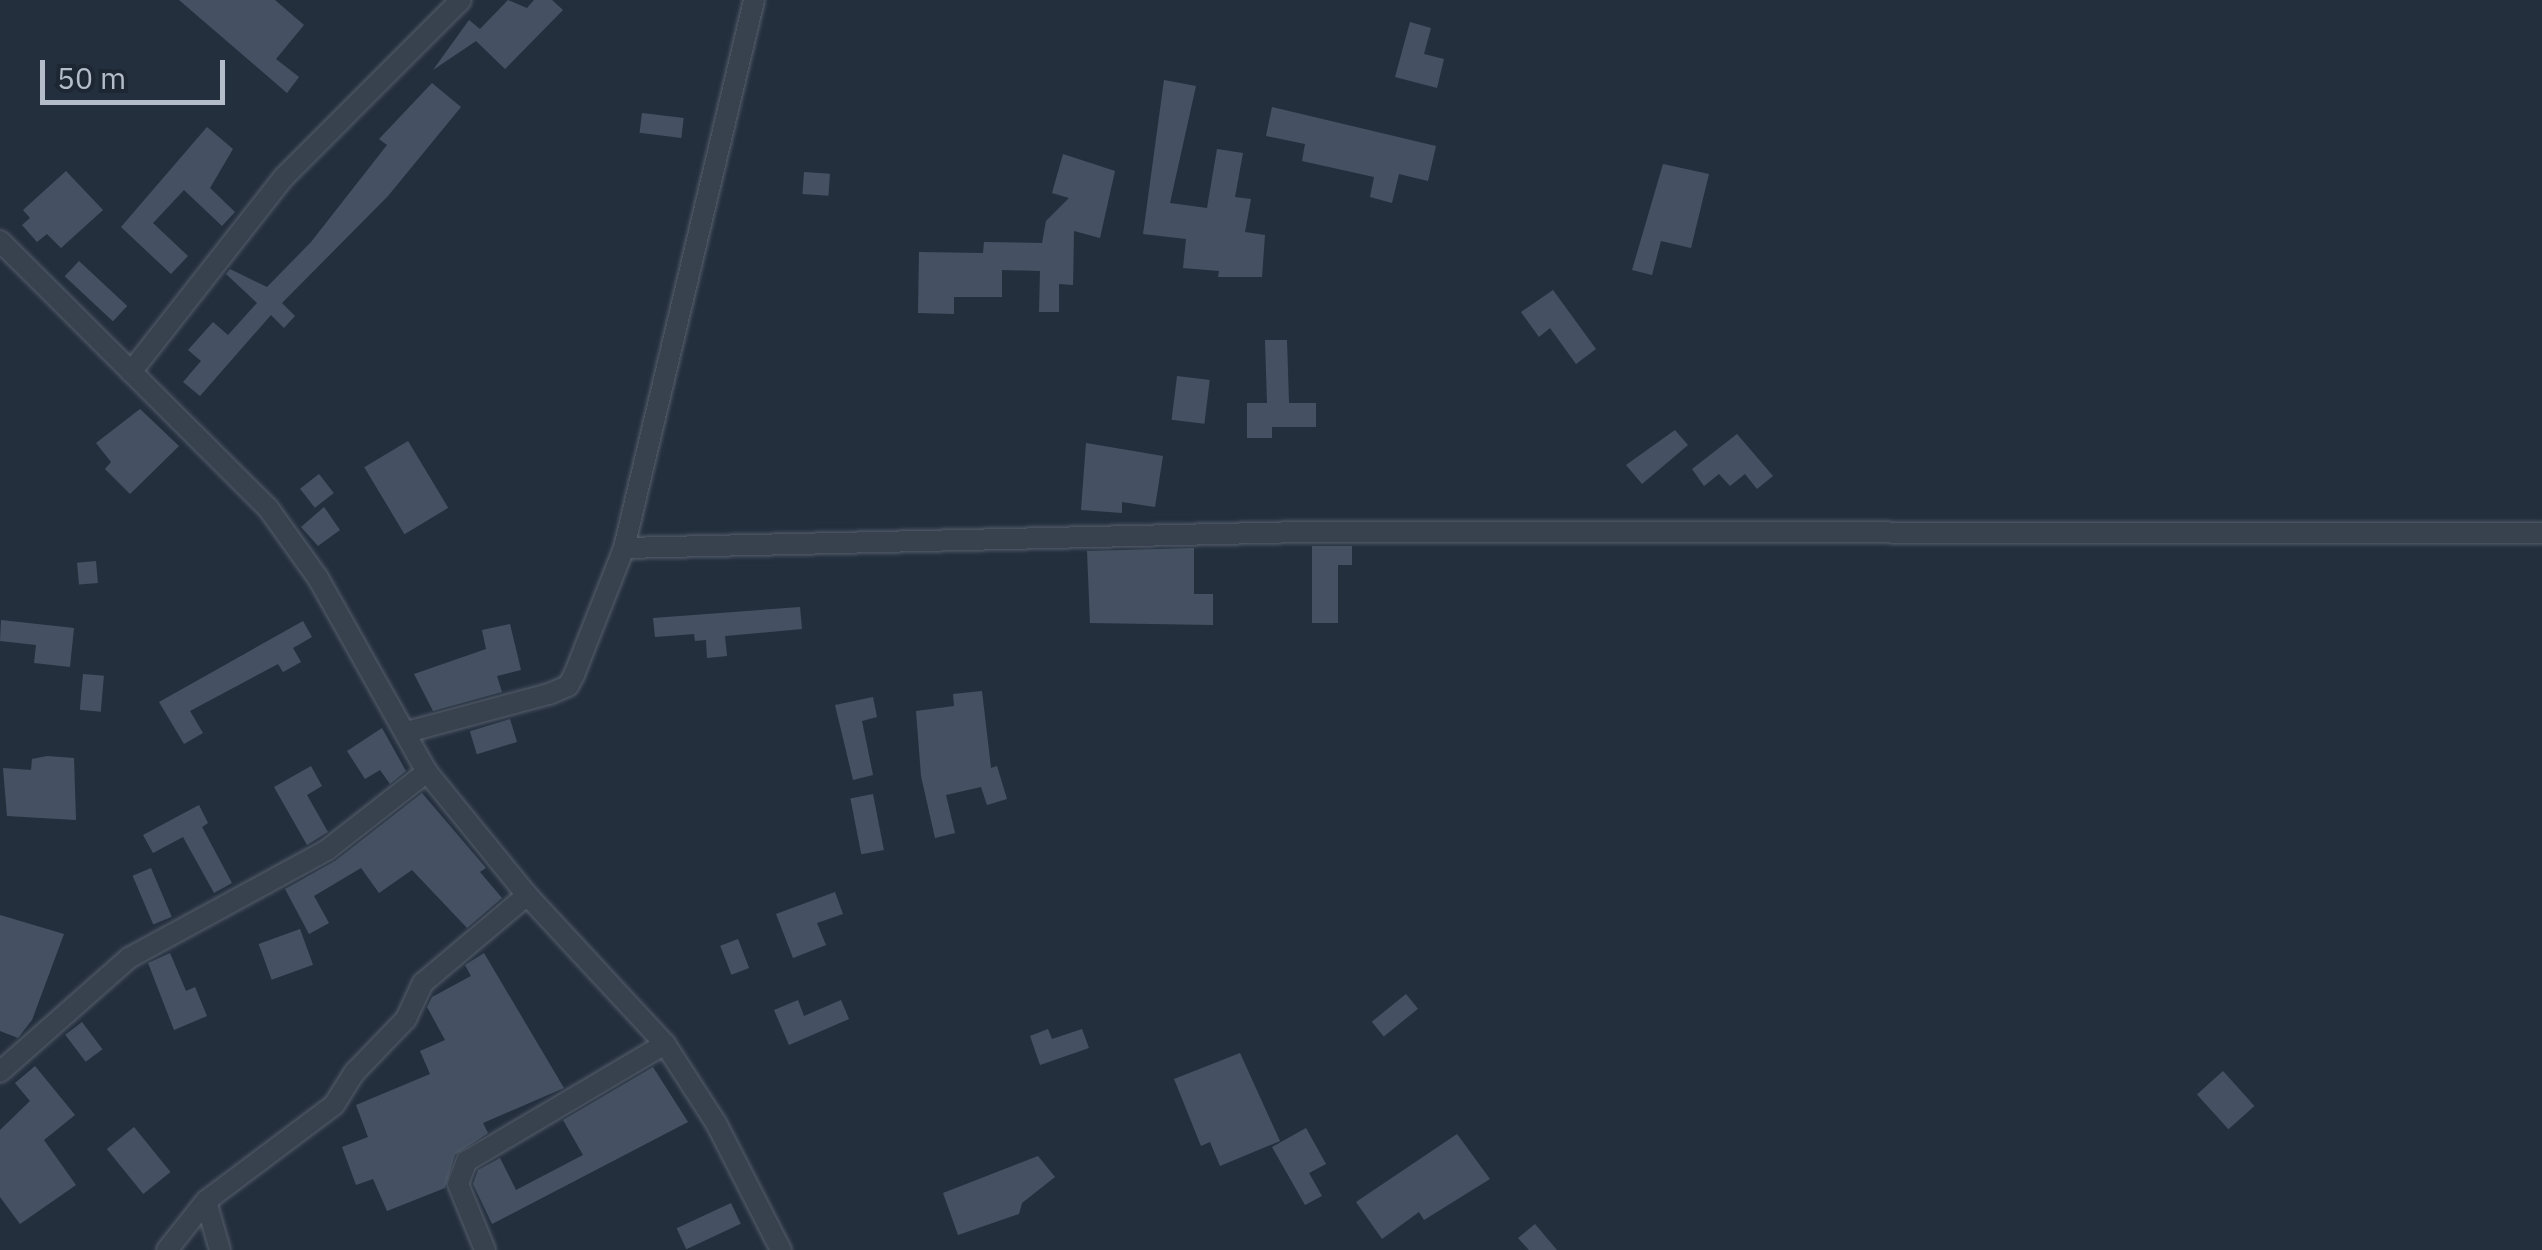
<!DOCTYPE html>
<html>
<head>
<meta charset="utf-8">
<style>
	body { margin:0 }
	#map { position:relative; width:2542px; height:1250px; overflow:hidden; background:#242f3e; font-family:"IBM Plex Sans",sans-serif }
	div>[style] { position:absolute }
	.building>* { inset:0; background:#455162; transform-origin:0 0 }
	.roads { filter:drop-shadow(0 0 2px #565f6c) drop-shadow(0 0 2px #565f6c) }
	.minor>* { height:20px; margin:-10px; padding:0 10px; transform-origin:10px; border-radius:10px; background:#38414e }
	span { translate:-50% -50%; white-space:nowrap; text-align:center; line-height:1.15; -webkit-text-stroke:9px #1d2633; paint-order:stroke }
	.scale { position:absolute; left:40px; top:60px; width:185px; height:45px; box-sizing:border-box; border:5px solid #b4bcc9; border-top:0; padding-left:12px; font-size:30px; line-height:35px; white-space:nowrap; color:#b4bcc9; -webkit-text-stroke:8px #1d2633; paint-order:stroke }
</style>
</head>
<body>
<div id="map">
	<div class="building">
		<i style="clip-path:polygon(179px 0,275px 0,304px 25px,276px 59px,299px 77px,287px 93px)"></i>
		<i style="clip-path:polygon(508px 0,527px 8px,534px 0,552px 0,563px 10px,505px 69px,476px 41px,433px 70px,469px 20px,480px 29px)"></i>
		<i style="clip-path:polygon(1410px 22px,1431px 28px,1424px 54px,1444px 59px,1437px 88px,1395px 77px)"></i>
		<i style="clip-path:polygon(1164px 80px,1196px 86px,1170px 203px,1207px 208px,1217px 149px,1243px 153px,1235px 197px,1251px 199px,1245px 232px,1265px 235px,1262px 277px,1218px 277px,1219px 271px,1183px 268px,1186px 239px,1143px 234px)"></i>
		<i style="clip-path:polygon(432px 83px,461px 107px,388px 196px,282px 303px,295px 316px,284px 328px,271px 315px,200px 396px,183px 382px,201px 361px,188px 350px,213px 322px,228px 335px,257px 303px,226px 274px,230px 269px,267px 287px,311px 242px,387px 145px,379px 139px)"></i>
		<i style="clip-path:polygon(1272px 107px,1436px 146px,1428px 181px,1399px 174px,1392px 203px,1370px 197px,1374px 177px,1302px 161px,1305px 144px,1266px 136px)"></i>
		<i style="left:642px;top:113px;width:42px;height:20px;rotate:7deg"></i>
		<i style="clip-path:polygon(207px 127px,233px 149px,210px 188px,235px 212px,222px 226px,184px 190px,153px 223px,188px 256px,171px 274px,121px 227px)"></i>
		<i style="clip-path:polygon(1063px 154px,1115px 171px,1100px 238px,1074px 231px,1073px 285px,1059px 284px,1059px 312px,1039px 312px,1040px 271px,1002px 270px,1002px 297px,954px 297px,954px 314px,918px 313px,919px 252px,983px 253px,984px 242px,1042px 243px,1046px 221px,1069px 198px,1052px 193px)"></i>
		<i style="clip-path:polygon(1663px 164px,1709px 174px,1691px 248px,1661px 241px,1652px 275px,1632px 270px)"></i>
		<i style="clip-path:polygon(66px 171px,103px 210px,61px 248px,47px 234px,37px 242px,22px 225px,30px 218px,23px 210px)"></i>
		<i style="left:804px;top:172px;width:26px;height:22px;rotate:4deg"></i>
		<i style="left:79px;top:261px;width:66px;height:21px;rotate:43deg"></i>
		<i style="clip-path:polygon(1553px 290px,1596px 349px,1576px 364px,1550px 328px,1539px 337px,1521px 312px)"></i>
		<i style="clip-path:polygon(1265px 340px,1287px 340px,1289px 403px,1316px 403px,1316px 427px,1272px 427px,1272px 438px,1247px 438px,1247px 403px,1267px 403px)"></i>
		<i style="left:1177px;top:376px;width:33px;height:44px;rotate:7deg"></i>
		<i style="clip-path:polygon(140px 409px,179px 446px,130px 494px,105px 469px,111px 462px,96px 443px)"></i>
		<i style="clip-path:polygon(1675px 430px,1688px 445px,1642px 484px,1626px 465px)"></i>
		<i style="clip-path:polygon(1737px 434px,1773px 476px,1757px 489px,1745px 474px,1730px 486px,1719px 474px,1704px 486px,1692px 469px)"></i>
		<i style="left:408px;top:441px;width:78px;height:51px;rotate:59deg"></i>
		<i style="clip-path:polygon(1086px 443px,1163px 456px,1155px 507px,1122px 502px,1122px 513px,1081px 510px)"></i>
		<i style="left:319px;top:474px;width:24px;height:24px;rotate:52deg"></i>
		<i style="clip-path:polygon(324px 507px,340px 530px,318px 546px,301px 527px)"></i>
		<i style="clip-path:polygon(1312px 546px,1352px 546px,1352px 565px,1338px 565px,1338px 623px,1312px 623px)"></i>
		<i style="clip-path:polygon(1194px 548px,1194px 594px,1213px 594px,1213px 625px,1090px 623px,1087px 551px)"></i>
		<i style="left:96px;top:561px;width:22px;height:19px;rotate:85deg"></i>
		<i style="clip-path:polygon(800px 607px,802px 629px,725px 636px,727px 656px,707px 658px,706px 640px,695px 641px,694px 634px,655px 637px,653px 618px)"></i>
		<i style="clip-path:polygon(1px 620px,74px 628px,70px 667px,34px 663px,36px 645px,0 641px)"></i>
		<i style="clip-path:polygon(303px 621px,312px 637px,293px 648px,301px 662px,283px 672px,278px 664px,190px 711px,203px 733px,184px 744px,159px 702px)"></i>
		<i style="clip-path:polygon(510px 624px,521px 670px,497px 676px,502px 692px,433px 711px,414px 674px,486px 649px,482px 630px)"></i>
		<i style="left:83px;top:674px;width:21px;height:36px;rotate:5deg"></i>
		<i style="clip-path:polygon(982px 691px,991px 768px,997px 766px,1007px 799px,987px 805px,981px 787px,946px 795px,955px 833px,935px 838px,921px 776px,916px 711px,954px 706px,953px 694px)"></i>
		<i style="clip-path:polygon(873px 697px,877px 717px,862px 721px,873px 775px,853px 780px,835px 705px)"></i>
		<i style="left:510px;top:719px;width:24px;height:42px;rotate:73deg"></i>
		<i style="clip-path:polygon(382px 728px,406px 771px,390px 784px,380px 770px,365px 779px,347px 751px)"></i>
		<i style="clip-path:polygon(47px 756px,74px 758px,76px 820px,7px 816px,3px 768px,31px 770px,32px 759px)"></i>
		<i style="clip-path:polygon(311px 766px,322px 786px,307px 795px,328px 832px,307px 845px,274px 787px)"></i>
		<i style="clip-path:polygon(422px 793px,486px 868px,480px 872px,502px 898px,467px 928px,412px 870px,379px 893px,361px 868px,314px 896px,329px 923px,309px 934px,285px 889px,335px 861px)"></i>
		<i style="left:873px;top:794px;width:57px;height:23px;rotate:79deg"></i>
		<i style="clip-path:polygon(199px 805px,208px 823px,202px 827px,232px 883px,214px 893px,183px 837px,153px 853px,143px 835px)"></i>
		<i style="left:151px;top:868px;width:53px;height:20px;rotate:67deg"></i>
		<i style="clip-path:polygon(835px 892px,843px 914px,817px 923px,826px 945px,793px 958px,776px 914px)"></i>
		<i style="clip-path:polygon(0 915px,64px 934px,32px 1020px,18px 1038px,0 1031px)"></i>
		<i style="left:300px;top:929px;width:38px;height:44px;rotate:70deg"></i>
		<i style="left:738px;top:939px;width:31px;height:19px;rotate:69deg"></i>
		<i style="clip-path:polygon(170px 953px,186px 991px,195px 987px,207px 1016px,174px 1030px,148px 963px)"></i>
		<i style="clip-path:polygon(484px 953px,564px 1088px,483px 1123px,488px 1133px,455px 1155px,445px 1188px,387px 1211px,373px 1179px,356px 1185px,342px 1147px,368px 1137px,356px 1105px,430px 1074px,420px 1051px,445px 1040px,427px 1007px,432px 997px,471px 976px,465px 965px)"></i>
		<i style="left:1406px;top:994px;width:19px;height:44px;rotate:51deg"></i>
		<i style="clip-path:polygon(798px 1000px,804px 1016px,841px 1000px,849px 1019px,789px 1045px,774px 1010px)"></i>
		<i style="left:82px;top:1022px;width:34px;height:21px;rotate:53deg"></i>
		<i style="clip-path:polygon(1048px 1029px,1052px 1039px,1082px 1029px,1089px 1048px,1040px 1065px,1030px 1036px)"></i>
		<i style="clip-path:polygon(1240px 1053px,1280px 1141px,1220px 1166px,1210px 1142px,1201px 1146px,1174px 1079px)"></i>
		<i style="clip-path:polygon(35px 1066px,75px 1115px,44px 1140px,76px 1185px,20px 1224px,0 1197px,0 1130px,30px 1101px,15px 1083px)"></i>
		<i style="clip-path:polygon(653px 1067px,688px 1122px,492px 1224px,473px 1184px,478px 1170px,500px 1158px,516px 1190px,583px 1155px,563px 1120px)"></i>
		<i style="left:2223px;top:1071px;width:47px;height:35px;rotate:48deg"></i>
		<i style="left:134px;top:1127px;width:58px;height:35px;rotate:51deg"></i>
		<i style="clip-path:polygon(1306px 1128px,1326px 1164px,1309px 1173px,1322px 1196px,1305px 1205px,1272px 1147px)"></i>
		<i style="clip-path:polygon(1457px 1134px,1490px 1179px,1424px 1220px,1419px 1212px,1382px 1239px,1356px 1202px)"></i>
		<i style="clip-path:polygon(1038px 1156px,1055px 1177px,1022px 1203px,1019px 1214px,958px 1235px,943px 1193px)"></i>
		<i style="left:731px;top:1203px;width:23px;height:60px;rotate:65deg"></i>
		<i style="clip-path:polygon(1535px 1224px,1557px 1250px,1529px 1250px,1518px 1238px)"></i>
	</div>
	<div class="roads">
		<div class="minor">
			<i style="left:0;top:241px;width:378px;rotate:44.9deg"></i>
			<i style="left:268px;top:508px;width:86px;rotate:54.5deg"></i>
			<i style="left:318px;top:578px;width:223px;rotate:60.7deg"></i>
			<i style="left:427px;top:772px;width:159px;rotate:50.9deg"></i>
			<i style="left:527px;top:895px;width:203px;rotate:47.2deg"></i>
			<i style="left:665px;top:1044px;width:94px;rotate:57.2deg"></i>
			<i style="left:716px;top:1123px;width:143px;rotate:62.9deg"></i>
			<i style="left:131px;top:372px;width:248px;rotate:-51.9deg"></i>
			<i style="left:284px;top:177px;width:250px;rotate:-45deg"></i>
			<i style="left:624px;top:548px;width:677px;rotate:-1.35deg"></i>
			<i style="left:1301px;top:532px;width:1241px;rotate:0.05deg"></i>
			<i style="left:407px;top:732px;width:147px;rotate:-15deg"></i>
			<i style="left:549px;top:694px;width:21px;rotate:-23deg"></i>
			<i style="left:568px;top:686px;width:13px;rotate:-61deg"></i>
			<i style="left:574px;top:675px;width:136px;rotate:-68.5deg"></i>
			<i style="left:624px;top:548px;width:563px;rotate:-76.65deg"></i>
			<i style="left:0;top:1072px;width:172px;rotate:-41.5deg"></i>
			<i style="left:129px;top:958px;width:226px;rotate:-28.6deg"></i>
			<i style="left:327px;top:850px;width:127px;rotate:-38deg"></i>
			<i style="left:206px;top:1201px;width:51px;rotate:74.1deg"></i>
			<i style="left:167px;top:1250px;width:63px;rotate:-51.5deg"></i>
			<i style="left:206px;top:1201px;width:160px;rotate:-36.9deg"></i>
			<i style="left:334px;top:1105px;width:39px;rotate:-58deg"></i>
			<i style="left:355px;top:1072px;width:74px;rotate:-46.1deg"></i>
			<i style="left:406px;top:1019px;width:40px;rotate:-65deg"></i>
			<i style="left:423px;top:983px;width:136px;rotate:-40.2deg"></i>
			<i style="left:485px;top:1250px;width:71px;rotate:-112.2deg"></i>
			<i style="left:458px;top:1184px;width:25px;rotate:-69deg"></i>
			<i style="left:467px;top:1161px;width:230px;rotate:-30.6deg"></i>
		</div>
	</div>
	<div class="scale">50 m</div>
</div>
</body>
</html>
